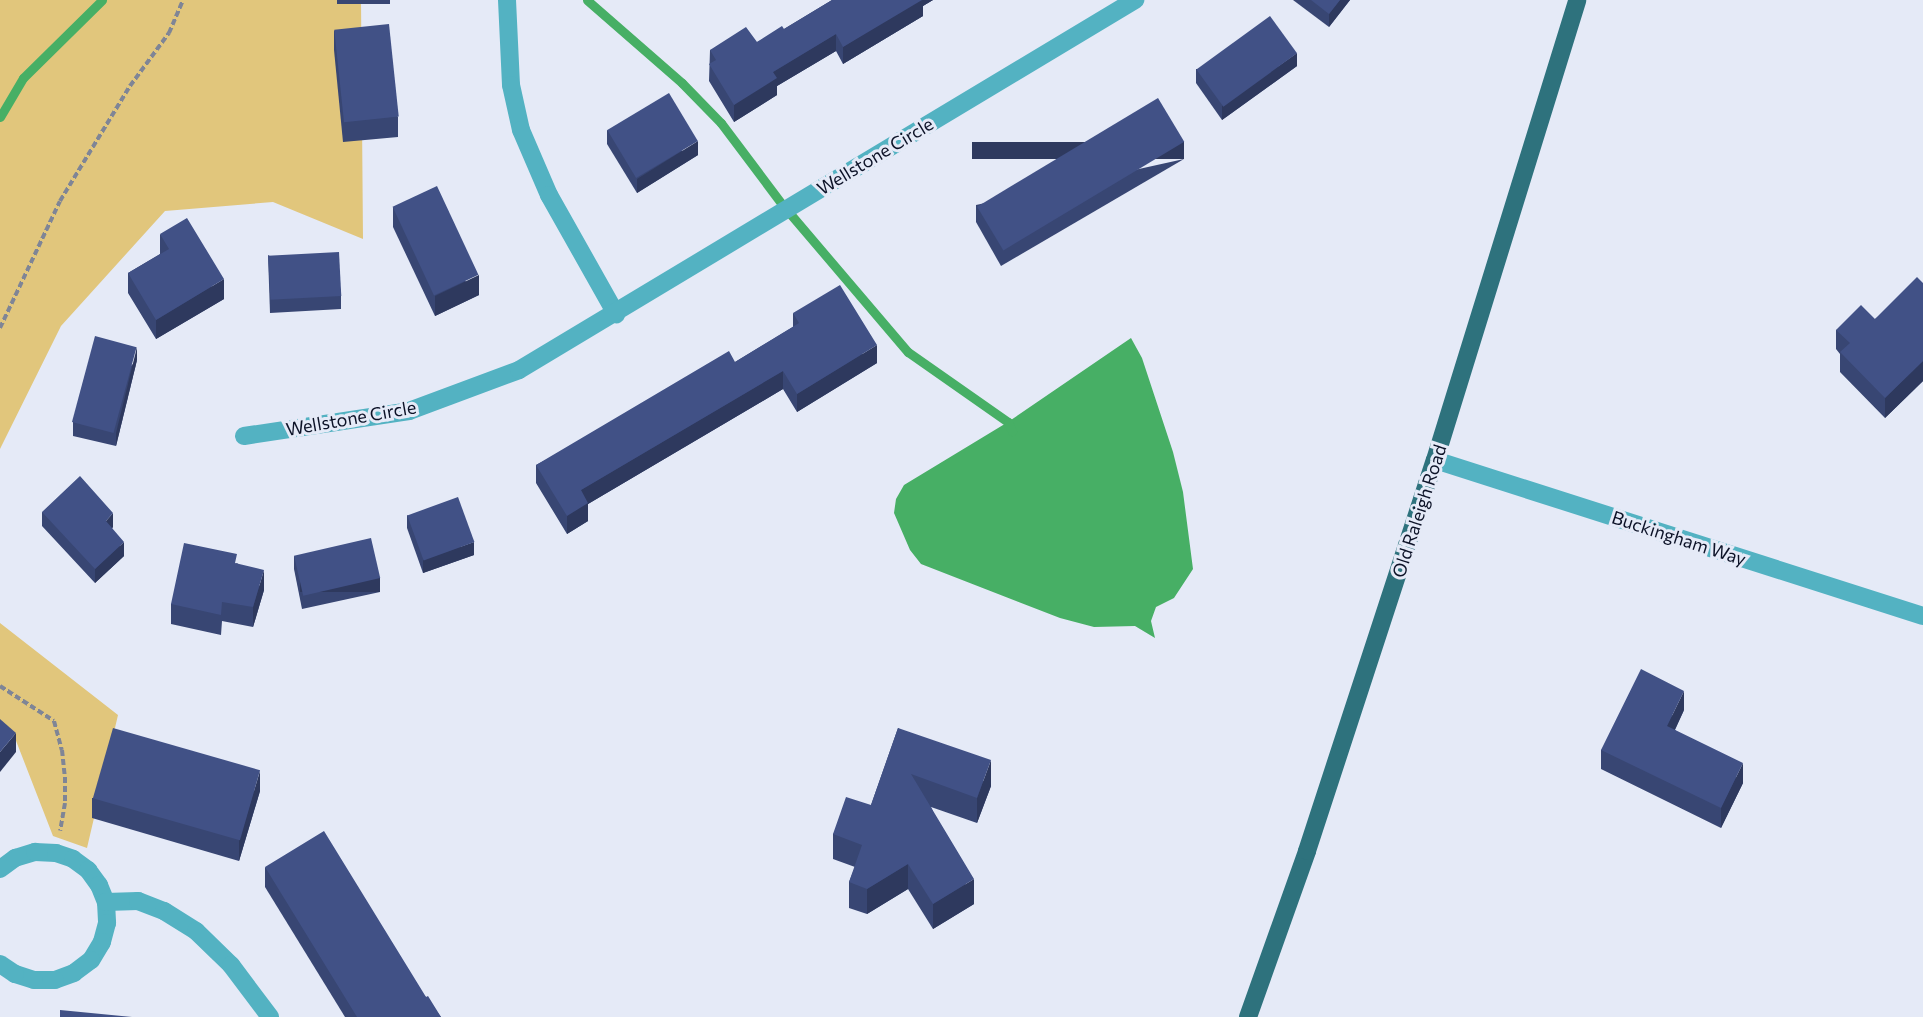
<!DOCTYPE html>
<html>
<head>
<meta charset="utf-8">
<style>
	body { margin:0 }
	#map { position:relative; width:1923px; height:1017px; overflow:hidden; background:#e5eaf7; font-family:Commissioner,sans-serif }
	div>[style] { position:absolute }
	.green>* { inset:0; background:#e1c67c }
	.water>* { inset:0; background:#47af65 }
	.stream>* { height:9px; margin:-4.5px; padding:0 4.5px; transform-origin:4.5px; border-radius:4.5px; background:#47af65 }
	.path>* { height:4px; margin-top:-2px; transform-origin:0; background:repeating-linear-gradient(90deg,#7f8596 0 6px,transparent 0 9px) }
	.minor>* { height:18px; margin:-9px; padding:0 9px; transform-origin:9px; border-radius:9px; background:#53b2c2 }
	.major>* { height:18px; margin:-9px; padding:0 9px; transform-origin:9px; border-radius:9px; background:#2e727d }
	.wall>* { inset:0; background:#384673; transform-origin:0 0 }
	.shaded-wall>* { inset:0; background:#2e395e; transform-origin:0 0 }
	.building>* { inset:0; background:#415186; transform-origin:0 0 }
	span { translate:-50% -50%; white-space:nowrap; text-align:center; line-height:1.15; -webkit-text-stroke:6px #e5eaf7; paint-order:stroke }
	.street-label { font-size:18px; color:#0c1227 }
</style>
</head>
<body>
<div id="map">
	<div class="green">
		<i style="clip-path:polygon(0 0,361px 0,363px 239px,273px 202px,165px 211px,61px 326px,0 449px)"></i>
		<i style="clip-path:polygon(0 623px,118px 715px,87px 848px,53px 836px,13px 733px,0 728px)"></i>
	</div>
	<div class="water">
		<i style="clip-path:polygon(1131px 338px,1142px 358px,1173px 452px,1183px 492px,1193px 569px,1174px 598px,1156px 607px,1151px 621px,1155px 638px,1135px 626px,1094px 627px,1060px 618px,921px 564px,910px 550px,894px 513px,896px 499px,904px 485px,1008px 422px)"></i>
	</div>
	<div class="stream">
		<i style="left:587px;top:0;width:126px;rotate:41.1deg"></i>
		<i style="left:682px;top:83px;width:56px;rotate:45.7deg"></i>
		<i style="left:721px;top:123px;width:100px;rotate:53.1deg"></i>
		<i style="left:781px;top:203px;width:196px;rotate:49.6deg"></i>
		<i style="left:908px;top:352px;width:122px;rotate:35deg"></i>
		<i style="left:1008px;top:422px;width:10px;rotate:66deg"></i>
		<i style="left:0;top:117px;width:45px;rotate:-59.5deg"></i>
		<i style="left:23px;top:78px;width:111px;rotate:-44.6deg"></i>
	</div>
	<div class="path">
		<i style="left:0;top:328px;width:140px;rotate:-64.7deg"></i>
		<i style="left:60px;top:201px;width:135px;rotate:-58.7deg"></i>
		<i style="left:130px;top:86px;width:66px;rotate:-53.7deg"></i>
		<i style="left:169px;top:33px;width:36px;rotate:-67deg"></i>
		<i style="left:0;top:686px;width:64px;rotate:32.9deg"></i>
		<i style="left:54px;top:721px;width:30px;rotate:75deg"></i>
		<i style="left:62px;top:750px;width:27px;rotate:84deg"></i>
		<i style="left:65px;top:777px;width:26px;rotate:90deg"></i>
		<i style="left:65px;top:803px;width:28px;rotate:100deg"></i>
	</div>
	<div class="minor">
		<i style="left:507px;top:0;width:85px;rotate:87.3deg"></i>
		<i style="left:511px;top:85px;width:46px;rotate:77.5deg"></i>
		<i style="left:521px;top:130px;width:71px;rotate:66.7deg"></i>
		<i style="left:549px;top:195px;width:137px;rotate:60.6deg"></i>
		<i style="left:244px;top:436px;width:167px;rotate:-8.6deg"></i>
		<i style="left:409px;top:411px;width:117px;rotate:-20.4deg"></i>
		<i style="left:519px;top:370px;width:719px;rotate:-30.99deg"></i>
		<i style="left:1435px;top:460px;width:512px;rotate:17.73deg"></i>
		<i style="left:0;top:869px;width:19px;rotate:-36deg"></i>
		<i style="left:15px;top:858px;width:21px;rotate:-17deg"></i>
		<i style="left:35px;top:852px;width:21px;rotate:3deg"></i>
		<i style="left:56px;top:853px;width:18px;rotate:19deg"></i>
		<i style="left:73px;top:859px;width:19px;rotate:36deg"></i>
		<i style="left:88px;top:870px;width:19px;rotate:54deg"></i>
		<i style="left:99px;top:885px;width:18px;rotate:68deg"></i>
		<i style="left:106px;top:902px;width:21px;rotate:87deg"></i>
		<i style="left:107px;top:923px;width:20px;rotate:105deg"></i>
		<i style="left:102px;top:942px;width:21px;rotate:121deg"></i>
		<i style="left:91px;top:960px;width:21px;rotate:143deg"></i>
		<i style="left:74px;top:973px;width:20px;rotate:160deg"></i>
		<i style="left:55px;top:980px;width:21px;rotate:180deg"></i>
		<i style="left:34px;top:980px;width:20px;rotate:-162deg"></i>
		<i style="left:15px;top:974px;width:18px;rotate:-146deg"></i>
		<i style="left:106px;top:902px;width:32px;rotate:-2deg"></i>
		<i style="left:138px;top:901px;width:28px;rotate:21deg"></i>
		<i style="left:164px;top:911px;width:38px;rotate:32deg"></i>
		<i style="left:196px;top:931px;width:49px;rotate:44.2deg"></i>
		<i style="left:231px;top:965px;width:65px;rotate:53.1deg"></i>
	</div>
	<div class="major">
		<i style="left:1248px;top:1017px;width:176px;rotate:-70.4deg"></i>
		<i style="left:1307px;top:851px;width:411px;rotate:-71.9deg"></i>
		<i style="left:1435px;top:460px;width:481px;rotate:-72.8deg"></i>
	</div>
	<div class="wall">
		<i style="left:337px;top:0;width:53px;height:4px"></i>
		<i style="clip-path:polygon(832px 0,933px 0,923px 6px,923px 16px,843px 64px,836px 51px,777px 86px,777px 95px,734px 122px,709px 81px,710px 50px,757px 42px,784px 29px)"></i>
		<i style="clip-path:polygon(1293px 0,1350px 0,1329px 27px)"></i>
		<i style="clip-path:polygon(334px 30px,398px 117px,398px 137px,343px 142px,334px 50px)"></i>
		<i style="clip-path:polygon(1297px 66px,1222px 120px,1196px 83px,1196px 69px)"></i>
		<i style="clip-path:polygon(607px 130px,698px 155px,637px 193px,607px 144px)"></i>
		<i style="clip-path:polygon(1184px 159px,1001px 266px,976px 222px,976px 205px)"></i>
		<i style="clip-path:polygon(393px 207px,479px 295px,435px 316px,393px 227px)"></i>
		<i style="clip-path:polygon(160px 234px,224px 299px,156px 339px,128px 293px,128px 273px,160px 254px)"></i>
		<i style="clip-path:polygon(268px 255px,341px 296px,341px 309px,270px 313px)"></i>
		<i style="clip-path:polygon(1923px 283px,1923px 381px,1885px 418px,1840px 372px,1840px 354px,1836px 349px,1836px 330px,1875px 319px)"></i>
		<i style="clip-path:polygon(793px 313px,877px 363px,797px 412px,783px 389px,588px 504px,588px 521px,567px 534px,536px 483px,536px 465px,735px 362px,793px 327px)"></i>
		<i style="clip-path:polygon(137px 360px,116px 446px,73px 436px,73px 422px)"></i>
		<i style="clip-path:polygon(42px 512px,113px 527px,112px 528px,124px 556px,95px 583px,42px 526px)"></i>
		<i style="clip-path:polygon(407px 515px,474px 555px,423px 573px,407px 528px)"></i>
		<i style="clip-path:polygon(294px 556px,380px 592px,302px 609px,294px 569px)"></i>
		<i style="clip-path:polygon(237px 563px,264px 590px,253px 627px,222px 621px,221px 635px,171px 624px,171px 604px)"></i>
		<i style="clip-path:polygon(1684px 710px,1675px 730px,1743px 783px,1721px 828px,1601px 769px,1601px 750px)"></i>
		<i style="clip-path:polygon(898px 728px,991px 786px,977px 823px,931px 807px,974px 904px,933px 929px,908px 889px,867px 914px,849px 908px,849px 882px,855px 867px,833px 859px,833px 834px,871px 805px)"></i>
		<i style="clip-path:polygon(260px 791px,239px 861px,92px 818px,92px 798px)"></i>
		<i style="clip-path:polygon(265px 867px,426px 997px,441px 1017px,345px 1017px,265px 887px)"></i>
	</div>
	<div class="shaded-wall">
		<i style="clip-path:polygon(918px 0,933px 0,923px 6px,923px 16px,843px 64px,843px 47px)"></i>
		<i style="clip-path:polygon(1340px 0,1350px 0,1329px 27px,1329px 14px)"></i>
		<i style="clip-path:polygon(836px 34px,836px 51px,777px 86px,777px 95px,734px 122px,734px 105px,773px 72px)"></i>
		<i style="clip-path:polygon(1297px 53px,1297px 66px,1222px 120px,1222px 106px)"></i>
		<i style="clip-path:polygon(698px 141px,698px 155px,637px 193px,637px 179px)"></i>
		<i style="left:1184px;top:142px;width:17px;height:212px;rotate:90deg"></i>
		<i style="clip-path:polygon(479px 275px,479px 295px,435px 316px,435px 296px)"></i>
		<i style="clip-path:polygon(224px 279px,224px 299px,156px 339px,156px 320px)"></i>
		<i style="clip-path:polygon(877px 345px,877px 363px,797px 412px,797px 394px)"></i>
		<i style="clip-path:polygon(137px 347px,137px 360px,116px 446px,116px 433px)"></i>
		<i style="clip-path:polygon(1923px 361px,1923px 381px,1885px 418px,1885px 398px)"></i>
		<i style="clip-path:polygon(783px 371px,783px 389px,588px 504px,588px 521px,567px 534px,567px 516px,581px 490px)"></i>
		<i style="clip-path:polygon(113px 513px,113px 527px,106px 535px,106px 521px)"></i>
		<i style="clip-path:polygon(124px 542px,124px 556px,95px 583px,95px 569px)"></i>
		<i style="clip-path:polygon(474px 542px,474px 555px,423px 573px,423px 560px)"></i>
		<i style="clip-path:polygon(264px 570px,264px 590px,253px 627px,253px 607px)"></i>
		<i style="left:380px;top:578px;width:14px;height:80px;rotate:90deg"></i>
		<i style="clip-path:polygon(1684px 691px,1684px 710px,1667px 746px,1667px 726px)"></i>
		<i style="clip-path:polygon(16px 733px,16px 752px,0 772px,0 752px)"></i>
		<i style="clip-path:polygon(991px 760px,991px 786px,977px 823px,977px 798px)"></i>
		<i style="clip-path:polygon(1743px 763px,1743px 783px,1721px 828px,1721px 808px)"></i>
		<i style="clip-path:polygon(260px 771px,260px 791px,239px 861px,239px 841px)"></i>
		<i style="clip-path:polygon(908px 864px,908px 889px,867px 914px,867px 889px)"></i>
		<i style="clip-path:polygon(974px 879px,974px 904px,933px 929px,933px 904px)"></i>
	</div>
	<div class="building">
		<i style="clip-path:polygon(832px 0,922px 0,843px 47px,836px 34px,773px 72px,777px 78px,734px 105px,709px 64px,716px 60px,710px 50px,746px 27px,757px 42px,782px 26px,784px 29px)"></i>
		<i style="clip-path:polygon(1311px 0,1340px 0,1329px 14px)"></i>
		<i style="left:1270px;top:16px;width:46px;height:91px;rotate:54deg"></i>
		<i style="left:389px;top:24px;width:93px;height:55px;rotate:84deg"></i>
		<i style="left:669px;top:93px;width:56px;height:72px;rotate:59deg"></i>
		<i style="left:1158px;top:98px;width:51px;height:211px;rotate:59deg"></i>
		<i style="left:437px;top:186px;width:98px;height:49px;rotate:65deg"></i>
		<i style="clip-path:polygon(187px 218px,224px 279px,156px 320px,128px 273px,169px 249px,160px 234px)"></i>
		<i style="left:339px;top:252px;width:44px;height:71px;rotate:87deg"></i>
		<i style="clip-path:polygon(1917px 277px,1923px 283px,1923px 361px,1885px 398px,1840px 352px,1850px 343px,1836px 330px,1861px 305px,1875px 319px)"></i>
		<i style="clip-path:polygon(840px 285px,877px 345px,797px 394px,783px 371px,581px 490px,588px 503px,567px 516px,536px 465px,729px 351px,735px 362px,799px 323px,793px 313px)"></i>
		<i style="left:95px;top:336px;width:43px;height:89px;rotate:15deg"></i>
		<i style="clip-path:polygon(80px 476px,113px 513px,106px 521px,124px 542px,95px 569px,42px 512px)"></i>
		<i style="left:458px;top:497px;width:48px;height:54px;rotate:70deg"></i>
		<i style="left:371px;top:538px;width:41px;height:79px;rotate:77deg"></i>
		<i style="clip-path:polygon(184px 543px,237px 554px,235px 563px,264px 570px,253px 607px,222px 602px,221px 615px,171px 604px)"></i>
		<i style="clip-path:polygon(1641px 669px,1684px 691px,1667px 726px,1743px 763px,1721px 808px,1601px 750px)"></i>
		<i style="clip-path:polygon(0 719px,16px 733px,0 752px)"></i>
		<i style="left:113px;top:728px;width:153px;height:73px;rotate:16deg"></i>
		<i style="clip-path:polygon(898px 728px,991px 760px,977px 798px,911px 774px,974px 879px,933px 904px,908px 864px,867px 889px,849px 882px,862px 845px,833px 834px,846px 797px,871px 805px)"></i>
		<i style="clip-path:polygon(324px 831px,426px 997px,428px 996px,441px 1017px,357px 1017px,265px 867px)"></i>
		<i style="clip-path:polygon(60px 1010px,132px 1017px,60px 1017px)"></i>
	</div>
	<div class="street-label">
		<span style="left:875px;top:156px;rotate:-31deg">Wellstone Circle</span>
		<span style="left:351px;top:418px;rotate:-10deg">Wellstone Circle</span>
		<span style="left:1419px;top:511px;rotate:-72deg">Old Raleigh Road</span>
		<span style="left:1679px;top:538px;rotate:18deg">Buckingham Way</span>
	</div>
</div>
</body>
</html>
